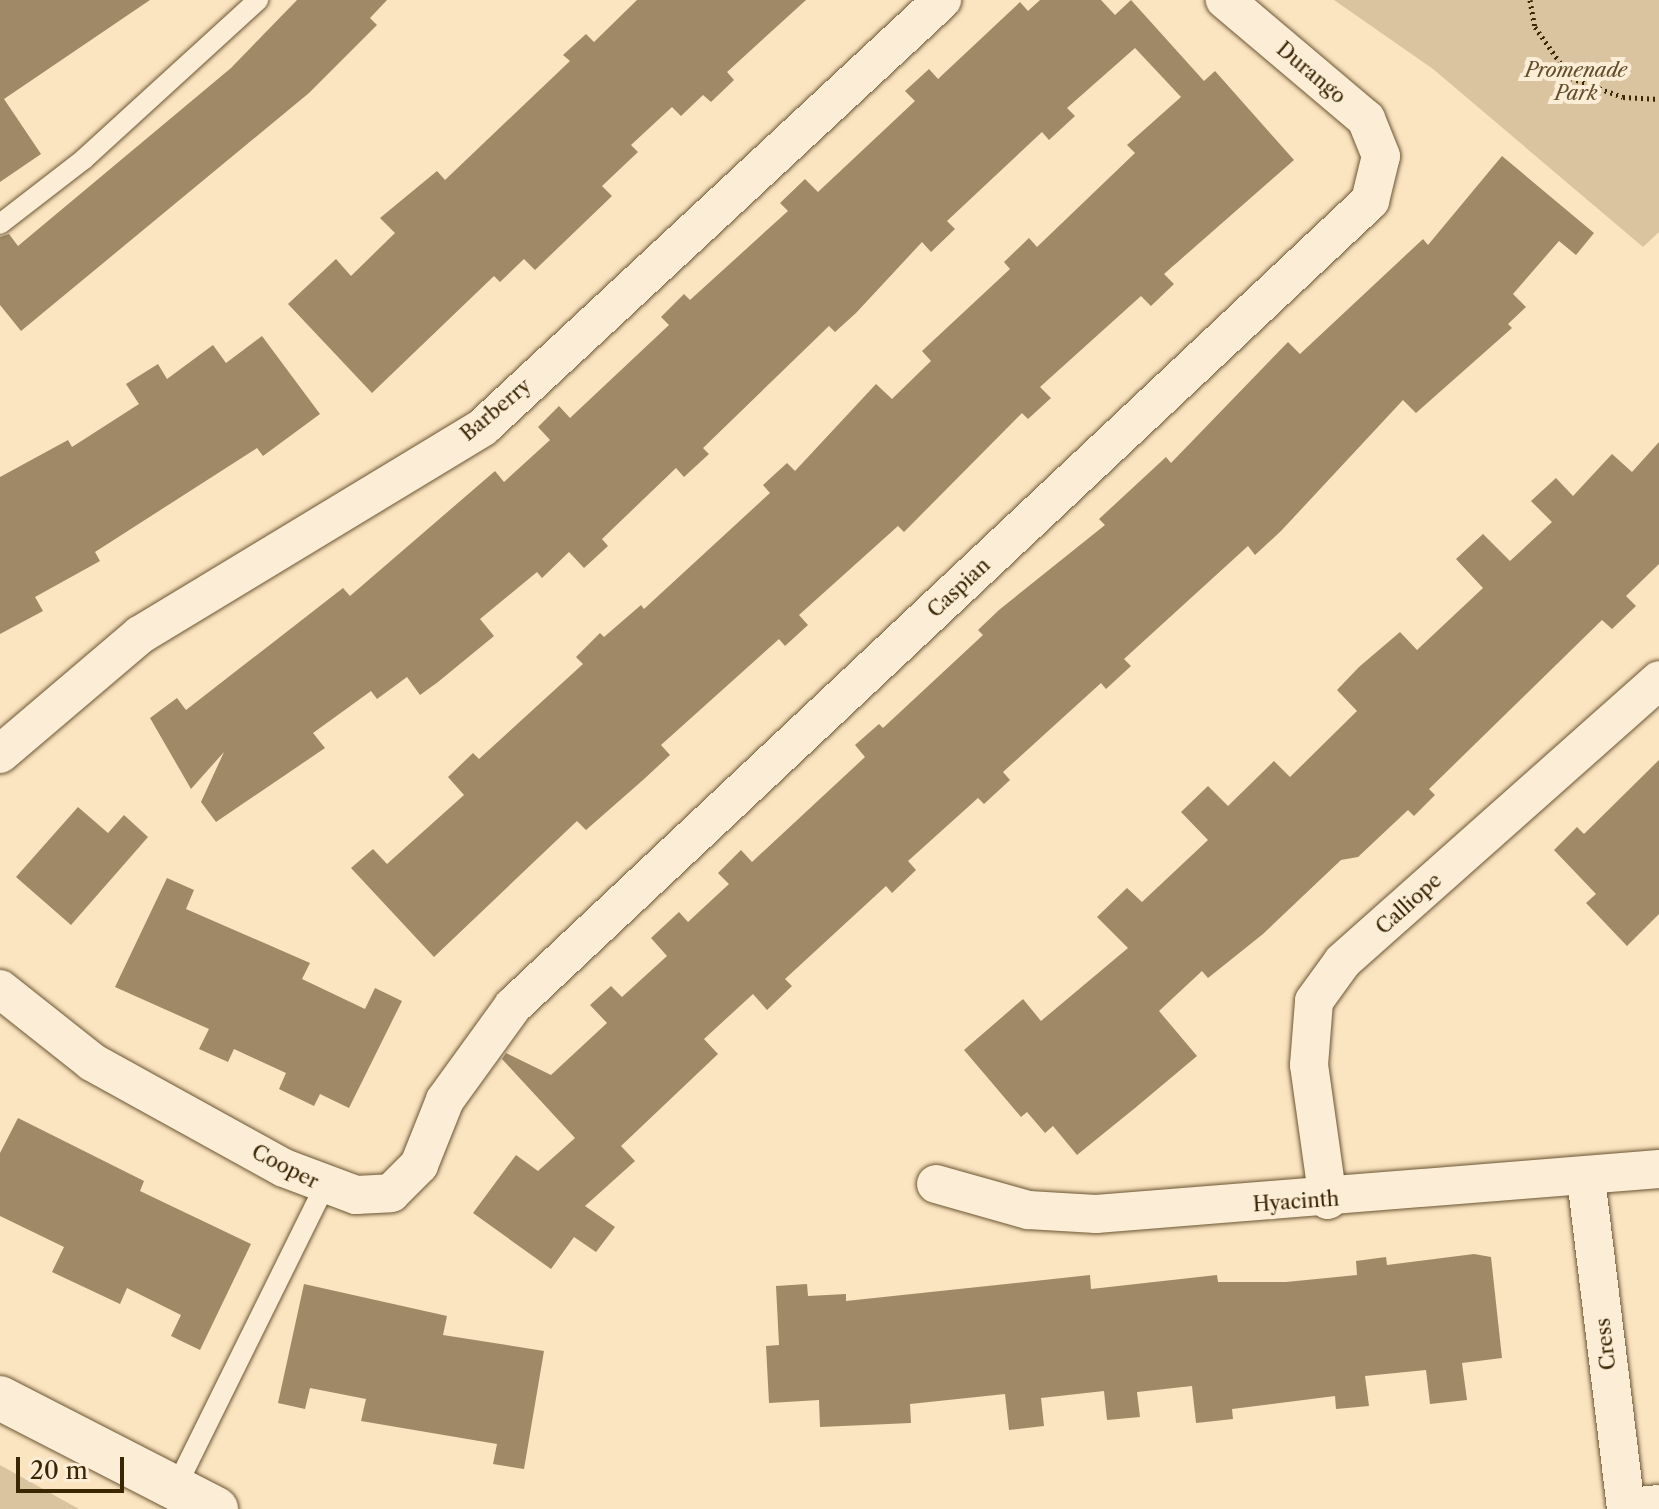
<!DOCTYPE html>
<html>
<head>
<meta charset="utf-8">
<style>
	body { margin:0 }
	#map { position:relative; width:1659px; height:1509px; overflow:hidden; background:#fbe4c0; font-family:"Libre Caslon Text",serif }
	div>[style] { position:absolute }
	.green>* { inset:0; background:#dac4a0 }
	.building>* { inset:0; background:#9f8966 }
	.path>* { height:5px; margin-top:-2.5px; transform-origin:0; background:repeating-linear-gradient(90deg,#3b2604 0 2px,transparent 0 6px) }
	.roads { filter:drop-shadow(0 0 2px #6b5633) drop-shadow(0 0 2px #6b5633) }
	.service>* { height:20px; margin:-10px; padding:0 10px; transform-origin:10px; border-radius:10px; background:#fcedd6 }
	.minor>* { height:38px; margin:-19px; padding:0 19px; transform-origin:19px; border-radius:19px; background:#fcedd6 }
	.tertiary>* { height:44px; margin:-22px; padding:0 22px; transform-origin:22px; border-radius:22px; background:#fcedd6 }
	span { translate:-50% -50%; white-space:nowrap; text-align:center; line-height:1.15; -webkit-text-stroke:8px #fcedd6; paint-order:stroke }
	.park-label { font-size:20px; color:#634e2b; font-style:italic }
	.street-label { font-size:20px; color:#3b2604 }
	.scale { position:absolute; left:16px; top:1457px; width:108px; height:36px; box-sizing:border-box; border:4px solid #3b2604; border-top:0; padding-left:10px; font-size:24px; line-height:28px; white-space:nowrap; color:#3b2604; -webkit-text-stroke:6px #fcedd6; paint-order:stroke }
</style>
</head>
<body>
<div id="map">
	<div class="green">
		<i style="clip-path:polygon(1334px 0,1659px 0,1659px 232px,1643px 247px,1433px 69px)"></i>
		<i style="clip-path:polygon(0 1465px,79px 1509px,0 1509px)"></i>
	</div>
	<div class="building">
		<i style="clip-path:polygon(0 0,150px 0,4px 99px,41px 154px,0 182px)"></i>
		<i style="clip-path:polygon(297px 0,387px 0,370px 18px,377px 25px,309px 93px,21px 331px,0 305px,0 237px,9px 234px,18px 246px,231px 68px)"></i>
		<i style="clip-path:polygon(637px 0,806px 0,727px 72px,734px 80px,711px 102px,703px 95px,681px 116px,672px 107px,631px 145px,638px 152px,602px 186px,612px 196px,535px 270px,524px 259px,500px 282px,494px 276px,372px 393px,288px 304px,336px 259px,351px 276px,395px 233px,380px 218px,437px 171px,445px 180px,570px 61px,563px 55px,586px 34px,594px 42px)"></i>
		<i style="clip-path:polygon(1040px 0,1101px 0,1115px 15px,1131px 0,1204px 81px,1215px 71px,1294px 160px,1164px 274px,1174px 284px,1151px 306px,1141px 296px,1040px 387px,1051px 398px,1028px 419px,1022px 413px,904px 532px,898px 526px,799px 615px,808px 625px,785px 646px,779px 639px,661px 745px,670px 755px,643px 780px,586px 830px,577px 821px,434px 957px,351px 868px,373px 849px,387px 864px,464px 795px,448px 777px,473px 753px,479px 759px,583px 664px,576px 657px,600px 633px,604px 637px,641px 605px,644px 609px,770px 493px,763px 485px,787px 463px,795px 471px,876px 384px,892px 399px,931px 361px,922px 351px,1010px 269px,1004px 262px,1029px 238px,1037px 247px,1135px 153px,1127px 145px,1181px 97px,1135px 48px,1067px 108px,1075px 116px,1049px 140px,1042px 132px,947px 221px,955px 229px,931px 252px,922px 242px,856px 313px,835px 332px,829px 326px,703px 448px,709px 454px,684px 477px,676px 468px,602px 539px,608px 546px,584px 568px,569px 552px,542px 578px,537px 572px,480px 619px,494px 636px,438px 682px,420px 695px,407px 677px,377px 699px,371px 691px,313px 733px,325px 748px,216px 822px,201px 802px,224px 752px,191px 789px,150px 718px,177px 698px,186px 710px,343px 588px,350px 596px,495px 471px,504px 482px,550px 440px,538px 427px,559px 406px,570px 418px,669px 325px,661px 317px,684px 294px,690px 300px,788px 211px,780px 203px,805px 179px,818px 192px,915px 101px,905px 91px,929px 69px,938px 79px,1020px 2px,1028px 11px)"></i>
		<i style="clip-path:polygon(1502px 156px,1594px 233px,1576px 255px,1559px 241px,1513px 294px,1526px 307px,1508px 324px,1512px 328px,1416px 413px,1403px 400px,1281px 531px,1255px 555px,1248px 546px,1124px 659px,1131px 666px,1106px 689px,1101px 683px,1003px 772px,1010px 780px,984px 804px,978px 798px,908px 861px,916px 870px,892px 893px,886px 886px,785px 979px,792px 986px,767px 1010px,753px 994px,704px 1039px,718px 1054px,621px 1146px,635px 1161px,585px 1206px,615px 1227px,596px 1252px,574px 1237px,551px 1269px,473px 1213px,516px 1155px,538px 1171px,575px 1138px,502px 1059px,506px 1053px,551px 1075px,607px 1023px,590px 1005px,611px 986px,622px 997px,667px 956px,651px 938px,679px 912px,688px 922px,729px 884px,718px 873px,741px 850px,752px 862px,865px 757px,855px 745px,879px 724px,883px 728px,983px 635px,978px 630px,999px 610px,1105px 525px,1099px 519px,1166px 457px,1171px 463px,1288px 342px,1300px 354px,1423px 239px,1428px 245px)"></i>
		<i style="clip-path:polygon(262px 336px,320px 414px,263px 456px,257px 448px,95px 552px,100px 561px,35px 597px,43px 611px,0 634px,0 477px,68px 440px,72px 447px,139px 404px,126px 384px,158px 364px,167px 379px,213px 345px,226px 363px)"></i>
		<i style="clip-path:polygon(1659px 442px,1659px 564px,1626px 596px,1636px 606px,1612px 629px,1602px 620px,1429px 789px,1435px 795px,1414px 816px,1408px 810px,1358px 857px,1341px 860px,1263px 934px,1208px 978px,1202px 971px,1159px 1011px,1197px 1056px,1135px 1108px,1077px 1155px,1053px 1126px,1045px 1133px,1027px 1112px,1021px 1117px,964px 1050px,1023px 999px,1041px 1021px,1128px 948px,1097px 917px,1127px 888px,1142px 902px,1208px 840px,1181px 812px,1208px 786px,1228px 806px,1274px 761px,1290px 777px,1357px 711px,1337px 690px,1359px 667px,1400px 632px,1417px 650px,1483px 588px,1456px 559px,1483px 534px,1510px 561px,1552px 522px,1531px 501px,1556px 478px,1573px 496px,1612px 454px,1632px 472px)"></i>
		<i style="clip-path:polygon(1659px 760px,1659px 914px,1627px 946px,1586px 903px,1596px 894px,1554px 850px,1577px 827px,1584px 834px)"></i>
		<i style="clip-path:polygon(78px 807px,108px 833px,124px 815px,148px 837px,71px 925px,16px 877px)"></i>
		<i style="clip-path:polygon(167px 878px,194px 890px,186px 909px,310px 963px,302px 979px,365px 1009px,375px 988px,402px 1001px,349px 1108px,320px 1094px,314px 1106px,279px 1089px,286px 1073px,234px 1049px,228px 1062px,199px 1049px,209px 1029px,115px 987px)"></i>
		<i style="clip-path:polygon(18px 1118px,144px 1181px,140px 1191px,251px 1244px,200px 1350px,171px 1336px,181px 1315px,127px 1288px,120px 1304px,52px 1272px,64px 1247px,0 1216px,0 1153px)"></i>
		<i style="clip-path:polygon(1474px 1254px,1491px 1257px,1502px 1358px,1462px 1363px,1467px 1400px,1430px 1404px,1426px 1370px,1365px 1376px,1369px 1406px,1336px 1409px,1335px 1396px,1232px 1409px,1233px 1419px,1196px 1423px,1192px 1386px,1137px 1392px,1140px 1417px,1107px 1420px,1104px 1391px,1041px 1398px,1044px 1426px,1009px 1430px,1005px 1394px,910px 1404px,911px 1423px,820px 1427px,819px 1400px,769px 1403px,766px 1346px,779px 1345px,776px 1286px,807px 1284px,808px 1296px,846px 1294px,846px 1301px,1090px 1275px,1091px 1289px,1217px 1275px,1218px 1282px,1286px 1282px,1357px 1275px,1356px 1261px,1386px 1257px,1387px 1265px)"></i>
		<i style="clip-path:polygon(304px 1284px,447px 1316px,443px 1335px,544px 1351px,524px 1469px,493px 1464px,497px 1444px,361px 1421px,366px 1399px,310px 1388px,305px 1409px,278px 1403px)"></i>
	</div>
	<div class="path">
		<i style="left:1530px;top:0;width:27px;rotate:80deg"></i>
		<i style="left:1535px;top:27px;width:62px;rotate:54.8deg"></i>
		<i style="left:1571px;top:78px;width:55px;rotate:20.1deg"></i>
		<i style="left:1623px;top:97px;width:36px;rotate:3deg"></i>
	</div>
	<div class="roads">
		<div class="service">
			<i style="left:0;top:224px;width:106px;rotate:-37.7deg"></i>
			<i style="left:84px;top:159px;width:236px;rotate:-42.4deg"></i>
			<i style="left:174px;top:1491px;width:339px;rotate:-63.7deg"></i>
		</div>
		<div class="minor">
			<i style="left:0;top:754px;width:184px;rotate:-40.4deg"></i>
			<i style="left:140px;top:635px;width:401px;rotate:-31.2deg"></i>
			<i style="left:483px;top:427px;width:627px;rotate:-42.93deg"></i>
			<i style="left:0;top:989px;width:117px;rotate:38.4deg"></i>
			<i style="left:92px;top:1062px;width:219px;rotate:28.9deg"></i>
			<i style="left:284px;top:1168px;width:77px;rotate:20.6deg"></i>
			<i style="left:356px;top:1195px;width:35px;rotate:-3deg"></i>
			<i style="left:391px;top:1193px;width:40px;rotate:-45deg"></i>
			<i style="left:419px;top:1165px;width:70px;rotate:-68.2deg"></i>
			<i style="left:445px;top:1100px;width:116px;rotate:-54.1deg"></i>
			<i style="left:513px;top:1006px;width:1176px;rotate:-43.21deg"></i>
			<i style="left:1370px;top:201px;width:46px;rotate:-76.3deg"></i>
			<i style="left:1381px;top:156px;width:40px;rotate:-112deg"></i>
			<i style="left:1366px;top:119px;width:185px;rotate:-139.8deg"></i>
			<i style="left:1586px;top:1178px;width:333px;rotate:83.1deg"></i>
			<i style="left:936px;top:1184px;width:96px;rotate:15.8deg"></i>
			<i style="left:1028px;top:1210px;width:68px;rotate:3.4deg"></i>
			<i style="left:1096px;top:1214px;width:565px;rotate:-4.57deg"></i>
			<i style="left:1328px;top:1200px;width:136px;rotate:-98deg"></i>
			<i style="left:1309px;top:1065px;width:64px;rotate:-85.5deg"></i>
			<i style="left:1314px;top:1001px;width:49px;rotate:-54.1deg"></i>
			<i style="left:1343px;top:961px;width:423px;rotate:-41.6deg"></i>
		</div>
		<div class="tertiary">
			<i style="left:0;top:1398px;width:243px;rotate:27.2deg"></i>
			<i style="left:1640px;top:1509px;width:19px;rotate:-6deg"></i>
		</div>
	</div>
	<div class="park-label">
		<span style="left:1576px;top:82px">Promenade<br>Park</span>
	</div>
	<div class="street-label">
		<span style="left:1311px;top:73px;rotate:40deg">Durango</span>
		<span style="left:496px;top:410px;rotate:-40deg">Barberry</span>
		<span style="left:959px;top:588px;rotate:-43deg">Caspian</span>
		<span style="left:1409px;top:904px;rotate:-42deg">Calliope</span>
		<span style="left:285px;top:1167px;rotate:27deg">Cooper</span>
		<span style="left:1296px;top:1202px;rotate:-4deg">Hyacinth</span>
		<span style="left:1606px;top:1344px;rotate:-97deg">Cress</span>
	</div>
	<div class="scale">20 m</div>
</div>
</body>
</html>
